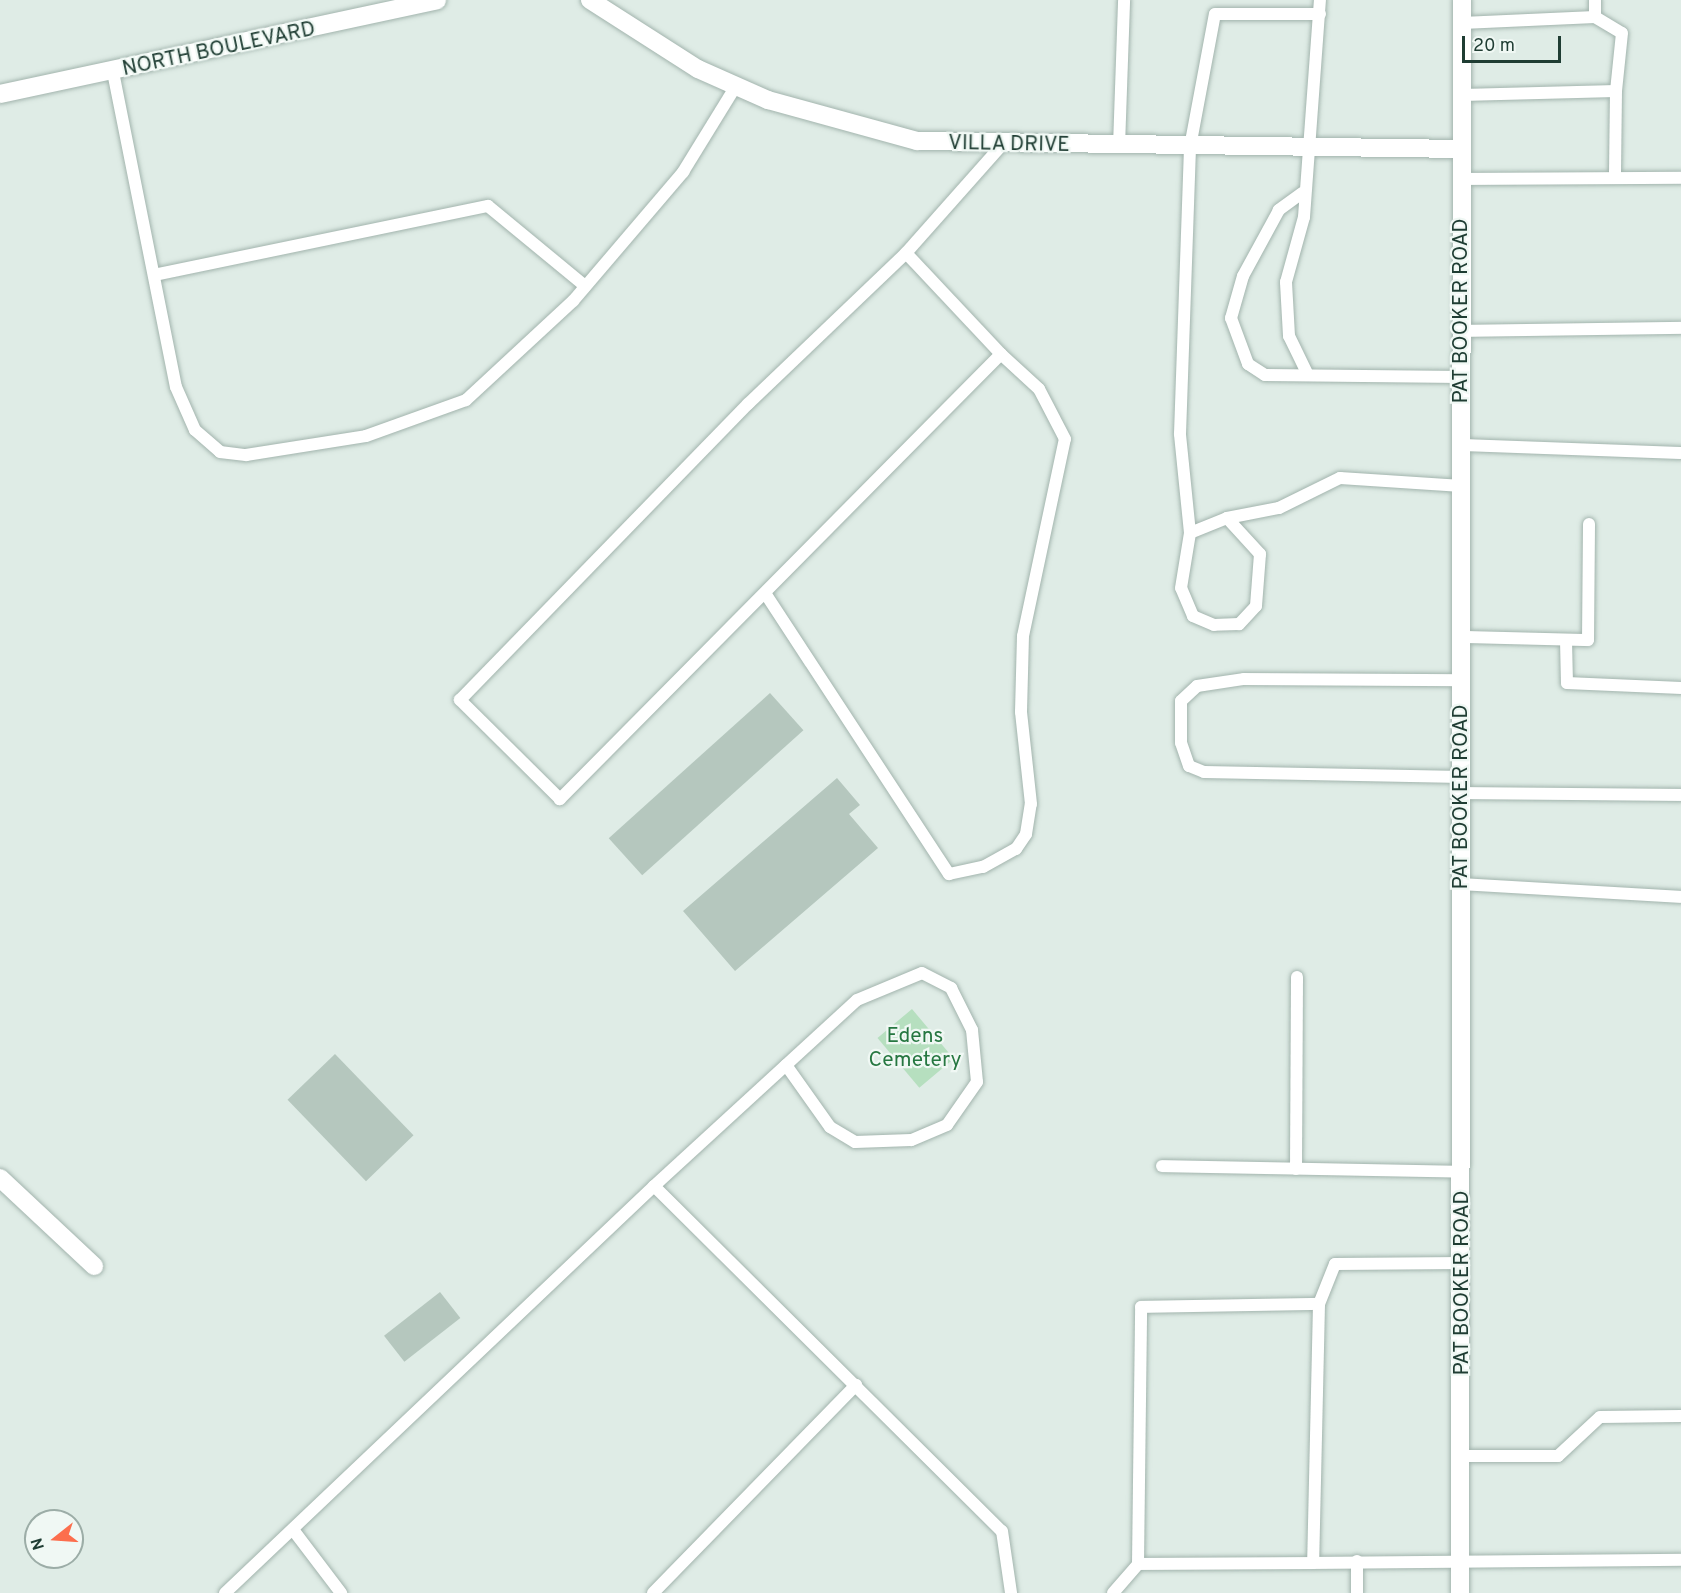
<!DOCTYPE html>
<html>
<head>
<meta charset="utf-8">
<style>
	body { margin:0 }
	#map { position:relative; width:1681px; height:1593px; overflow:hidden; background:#dfece6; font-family:Overpass,sans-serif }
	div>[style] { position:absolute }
	.green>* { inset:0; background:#b6dfbf; transform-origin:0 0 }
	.building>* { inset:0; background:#b5c7be; transform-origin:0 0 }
	.roads { filter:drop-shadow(0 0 2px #a2b4ad) drop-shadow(0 0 2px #a2b4ad) }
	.service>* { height:12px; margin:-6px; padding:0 6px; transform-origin:6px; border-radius:6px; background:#fff }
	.minor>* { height:18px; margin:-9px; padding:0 9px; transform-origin:9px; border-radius:9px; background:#fff }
	.secondary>* { height:18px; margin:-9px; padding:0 9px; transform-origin:9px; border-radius:9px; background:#fff }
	span { translate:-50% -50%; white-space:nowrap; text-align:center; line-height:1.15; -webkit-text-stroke:4.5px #f0f8f4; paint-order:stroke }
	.street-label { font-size:21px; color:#1f3d33 }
	.park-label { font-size:21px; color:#267741 }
	.north { position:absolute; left:24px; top:1509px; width:60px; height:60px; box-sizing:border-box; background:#f0f8f4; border:2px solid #9cada7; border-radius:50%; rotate:253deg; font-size:16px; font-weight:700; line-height:24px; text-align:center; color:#1f3d33 }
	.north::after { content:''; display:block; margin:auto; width:21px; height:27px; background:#fc6e4d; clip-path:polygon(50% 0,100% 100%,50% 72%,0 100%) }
	.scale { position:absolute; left:1462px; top:36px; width:99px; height:27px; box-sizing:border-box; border:3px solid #1f3d33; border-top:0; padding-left:8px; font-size:18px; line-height:21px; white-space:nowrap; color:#1f3d33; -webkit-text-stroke:4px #f0f8f4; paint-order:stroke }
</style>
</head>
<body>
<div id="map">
	<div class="green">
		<i style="left:912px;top:1009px;width:65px;height:45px;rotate:50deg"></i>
	</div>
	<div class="building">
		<i style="left:770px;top:693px;width:50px;height:217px;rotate:48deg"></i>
		<i style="clip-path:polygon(837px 778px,860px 805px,849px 814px,878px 848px,735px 971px,683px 911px)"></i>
		<i style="left:335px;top:1054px;width:113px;height:66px;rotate:46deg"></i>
		<i style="left:440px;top:1292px;width:33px;height:71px;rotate:52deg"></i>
	</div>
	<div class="roads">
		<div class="service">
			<i style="left:1595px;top:17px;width:31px;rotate:31deg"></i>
			<i style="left:1622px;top:33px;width:58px;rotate:95.9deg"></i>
			<i style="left:1462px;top:23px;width:133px;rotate:-2.6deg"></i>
			<i style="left:1595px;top:17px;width:17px;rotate:-90deg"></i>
			<i style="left:113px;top:72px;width:321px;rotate:78.7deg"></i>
			<i style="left:176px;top:387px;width:47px;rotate:66.2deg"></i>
			<i style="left:195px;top:430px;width:33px;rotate:41deg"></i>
			<i style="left:220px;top:452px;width:26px;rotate:7deg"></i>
			<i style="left:246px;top:455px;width:121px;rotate:-9deg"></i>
			<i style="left:366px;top:436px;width:106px;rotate:-19.8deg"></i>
			<i style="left:466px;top:400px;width:146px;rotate:-42.8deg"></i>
			<i style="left:573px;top:301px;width:170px;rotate:-49.5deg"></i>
			<i style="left:683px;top:172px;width:101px;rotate:-58.4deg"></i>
			<i style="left:1462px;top:95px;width:154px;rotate:-1.5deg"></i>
			<i style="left:1616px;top:91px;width:87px;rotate:90.7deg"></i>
			<i style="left:1119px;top:146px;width:146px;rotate:-88deg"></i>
			<i style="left:1461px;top:179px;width:220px;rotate:-0.3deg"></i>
			<i style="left:1302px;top:193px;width:29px;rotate:144deg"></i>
			<i style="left:1279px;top:210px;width:75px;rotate:118.6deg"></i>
			<i style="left:1243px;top:276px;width:44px;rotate:105.9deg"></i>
			<i style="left:1231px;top:318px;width:49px;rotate:69.7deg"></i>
			<i style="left:1248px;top:364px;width:20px;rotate:33deg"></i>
			<i style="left:1265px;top:375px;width:197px;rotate:0.6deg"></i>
			<i style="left:906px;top:253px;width:139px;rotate:46.8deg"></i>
			<i style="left:1001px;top:354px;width:627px;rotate:134.74deg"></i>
			<i style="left:560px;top:799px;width:141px;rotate:-135.3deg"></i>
			<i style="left:460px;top:700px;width:413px;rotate:-45.8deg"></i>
			<i style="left:748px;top:404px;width:219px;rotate:-43.7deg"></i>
			<i style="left:906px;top:253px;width:143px;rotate:-48.4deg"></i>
			<i style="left:154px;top:275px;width:341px;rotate:-11.7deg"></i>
			<i style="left:488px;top:206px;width:126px;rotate:39.5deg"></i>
			<i style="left:1461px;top:331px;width:220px;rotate:-0.8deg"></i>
			<i style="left:1307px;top:373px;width:41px;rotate:-115.9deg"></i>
			<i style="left:1289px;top:336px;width:54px;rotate:-93.2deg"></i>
			<i style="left:1286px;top:282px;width:67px;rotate:-74.5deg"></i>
			<i style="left:1304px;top:217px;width:218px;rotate:-85.8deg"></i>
			<i style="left:1462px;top:445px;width:219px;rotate:2.1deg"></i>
			<i style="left:1227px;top:518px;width:49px;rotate:47.5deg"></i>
			<i style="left:1260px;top:554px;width:52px;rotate:94.4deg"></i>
			<i style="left:1256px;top:606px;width:25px;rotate:133deg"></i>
			<i style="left:1239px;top:624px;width:25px;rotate:178deg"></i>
			<i style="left:1214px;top:625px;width:23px;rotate:-157deg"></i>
			<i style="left:1193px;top:616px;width:30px;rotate:-113deg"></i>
			<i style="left:1181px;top:588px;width:56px;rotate:-80.7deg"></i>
			<i style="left:1190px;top:533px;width:40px;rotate:-22deg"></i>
			<i style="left:1227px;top:518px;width:53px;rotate:-10.9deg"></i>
			<i style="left:1279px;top:508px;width:68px;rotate:-26.2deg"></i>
			<i style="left:1340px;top:478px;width:122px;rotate:3.8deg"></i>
			<i style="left:1190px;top:533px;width:100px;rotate:-95.8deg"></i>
			<i style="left:1180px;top:434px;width:287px;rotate:-88deg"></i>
			<i style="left:1190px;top:147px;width:135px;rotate:-79.4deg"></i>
			<i style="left:1215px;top:14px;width:105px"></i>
			<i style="left:765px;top:593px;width:336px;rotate:56.8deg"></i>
			<i style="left:949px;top:874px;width:35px;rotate:-12deg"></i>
			<i style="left:983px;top:867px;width:38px;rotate:-29deg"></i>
			<i style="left:1016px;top:849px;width:18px;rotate:-56deg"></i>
			<i style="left:1026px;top:834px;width:30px;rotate:-81deg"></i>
			<i style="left:1031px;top:804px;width:93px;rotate:-96.2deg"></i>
			<i style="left:1021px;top:712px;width:76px;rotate:-88.5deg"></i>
			<i style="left:1023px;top:636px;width:201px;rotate:-78deg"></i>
			<i style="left:1065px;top:439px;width:56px;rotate:-117.5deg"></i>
			<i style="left:1039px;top:389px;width:52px;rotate:-137.4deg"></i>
			<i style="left:1462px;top:637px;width:126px;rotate:1.4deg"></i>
			<i style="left:1588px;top:640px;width:116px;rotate:-89.5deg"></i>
			<i style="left:1566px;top:640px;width:43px;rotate:88.7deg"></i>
			<i style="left:1567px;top:683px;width:114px;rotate:2.5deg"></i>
			<i style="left:1462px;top:777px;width:258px;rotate:-178.9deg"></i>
			<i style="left:1204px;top:772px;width:16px;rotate:-158deg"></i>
			<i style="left:1189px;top:766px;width:24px;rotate:-109deg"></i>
			<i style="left:1181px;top:743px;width:42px;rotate:-90deg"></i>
			<i style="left:1181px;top:701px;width:22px;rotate:-43deg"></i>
			<i style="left:1197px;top:686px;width:48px;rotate:-8.5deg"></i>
			<i style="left:1244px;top:679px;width:218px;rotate:0.3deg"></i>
			<i style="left:1462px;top:793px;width:219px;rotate:0.5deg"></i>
			<i style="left:1462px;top:884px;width:219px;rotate:3.4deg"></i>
			<i style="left:1162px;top:1166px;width:300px;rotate:1.1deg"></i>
			<i style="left:1296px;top:1169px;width:192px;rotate:-89.7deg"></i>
			<i style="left:654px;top:1186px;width:275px;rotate:-42.5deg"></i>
			<i style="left:857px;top:1000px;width:70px;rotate:-22.6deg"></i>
			<i style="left:922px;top:973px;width:33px;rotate:27deg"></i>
			<i style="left:951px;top:988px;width:47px;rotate:63.4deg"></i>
			<i style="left:972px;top:1030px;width:52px;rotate:84.5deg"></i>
			<i style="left:977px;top:1082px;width:52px;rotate:124.9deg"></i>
			<i style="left:947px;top:1125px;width:39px;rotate:157deg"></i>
			<i style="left:911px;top:1140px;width:56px;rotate:178deg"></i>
			<i style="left:855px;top:1142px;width:29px;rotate:-149deg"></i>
			<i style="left:830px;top:1127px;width:76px;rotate:-125.4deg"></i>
			<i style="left:1319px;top:1304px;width:43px;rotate:-68.2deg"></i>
			<i style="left:1335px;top:1264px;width:128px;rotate:-0.4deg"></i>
			<i style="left:1463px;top:1456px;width:95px"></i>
			<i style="left:1558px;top:1456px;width:57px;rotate:-42.9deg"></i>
			<i style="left:1600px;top:1417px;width:81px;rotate:-0.7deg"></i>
			<i style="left:294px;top:1531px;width:78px;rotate:52.8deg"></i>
			<i style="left:1313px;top:1563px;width:175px;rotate:179.7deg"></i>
			<i style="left:1138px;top:1564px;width:257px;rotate:-89.3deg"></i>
			<i style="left:1141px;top:1307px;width:178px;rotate:-1deg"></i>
			<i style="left:1319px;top:1304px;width:259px;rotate:91.3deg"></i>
			<i style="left:1313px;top:1563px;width:368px;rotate:-0.5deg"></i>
			<i style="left:225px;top:1593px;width:591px;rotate:-43.49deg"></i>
			<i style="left:654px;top:1186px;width:490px;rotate:44.8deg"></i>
			<i style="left:1002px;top:1531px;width:63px;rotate:81.7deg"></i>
			<i style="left:653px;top:1593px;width:291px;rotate:-45.7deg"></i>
			<i style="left:1113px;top:1593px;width:38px;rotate:-49deg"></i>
			<i style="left:1357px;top:1593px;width:32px;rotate:-90deg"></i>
		</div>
		<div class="minor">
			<i style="left:590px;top:0;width:128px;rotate:32.6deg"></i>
			<i style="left:698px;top:69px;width:77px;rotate:23.9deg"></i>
			<i style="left:768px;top:100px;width:155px;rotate:15.4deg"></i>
			<i style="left:917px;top:141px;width:544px;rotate:0.84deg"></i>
			<i style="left:0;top:94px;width:447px;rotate:-12.1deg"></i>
			<i style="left:0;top:1178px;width:129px;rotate:43.1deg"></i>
		</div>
		<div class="secondary">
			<i style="left:1460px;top:1593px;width:1593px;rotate:-89.93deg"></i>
		</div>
	</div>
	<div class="street-label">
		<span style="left:219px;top:50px;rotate:-12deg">NORTH BOULEVARD</span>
		<span style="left:1009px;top:145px;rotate:1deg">VILLA DRIVE</span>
		<span style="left:1462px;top:311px;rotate:-90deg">PAT BOOKER ROAD</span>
		<span style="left:1462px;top:797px;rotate:-90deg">PAT BOOKER ROAD</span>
		<span style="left:1463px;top:1283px;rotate:-90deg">PAT BOOKER ROAD</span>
	</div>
	<div class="park-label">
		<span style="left:915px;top:1049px">Edens<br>Cemetery</span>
	</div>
	<div class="north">N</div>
	<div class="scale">20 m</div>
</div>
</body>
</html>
